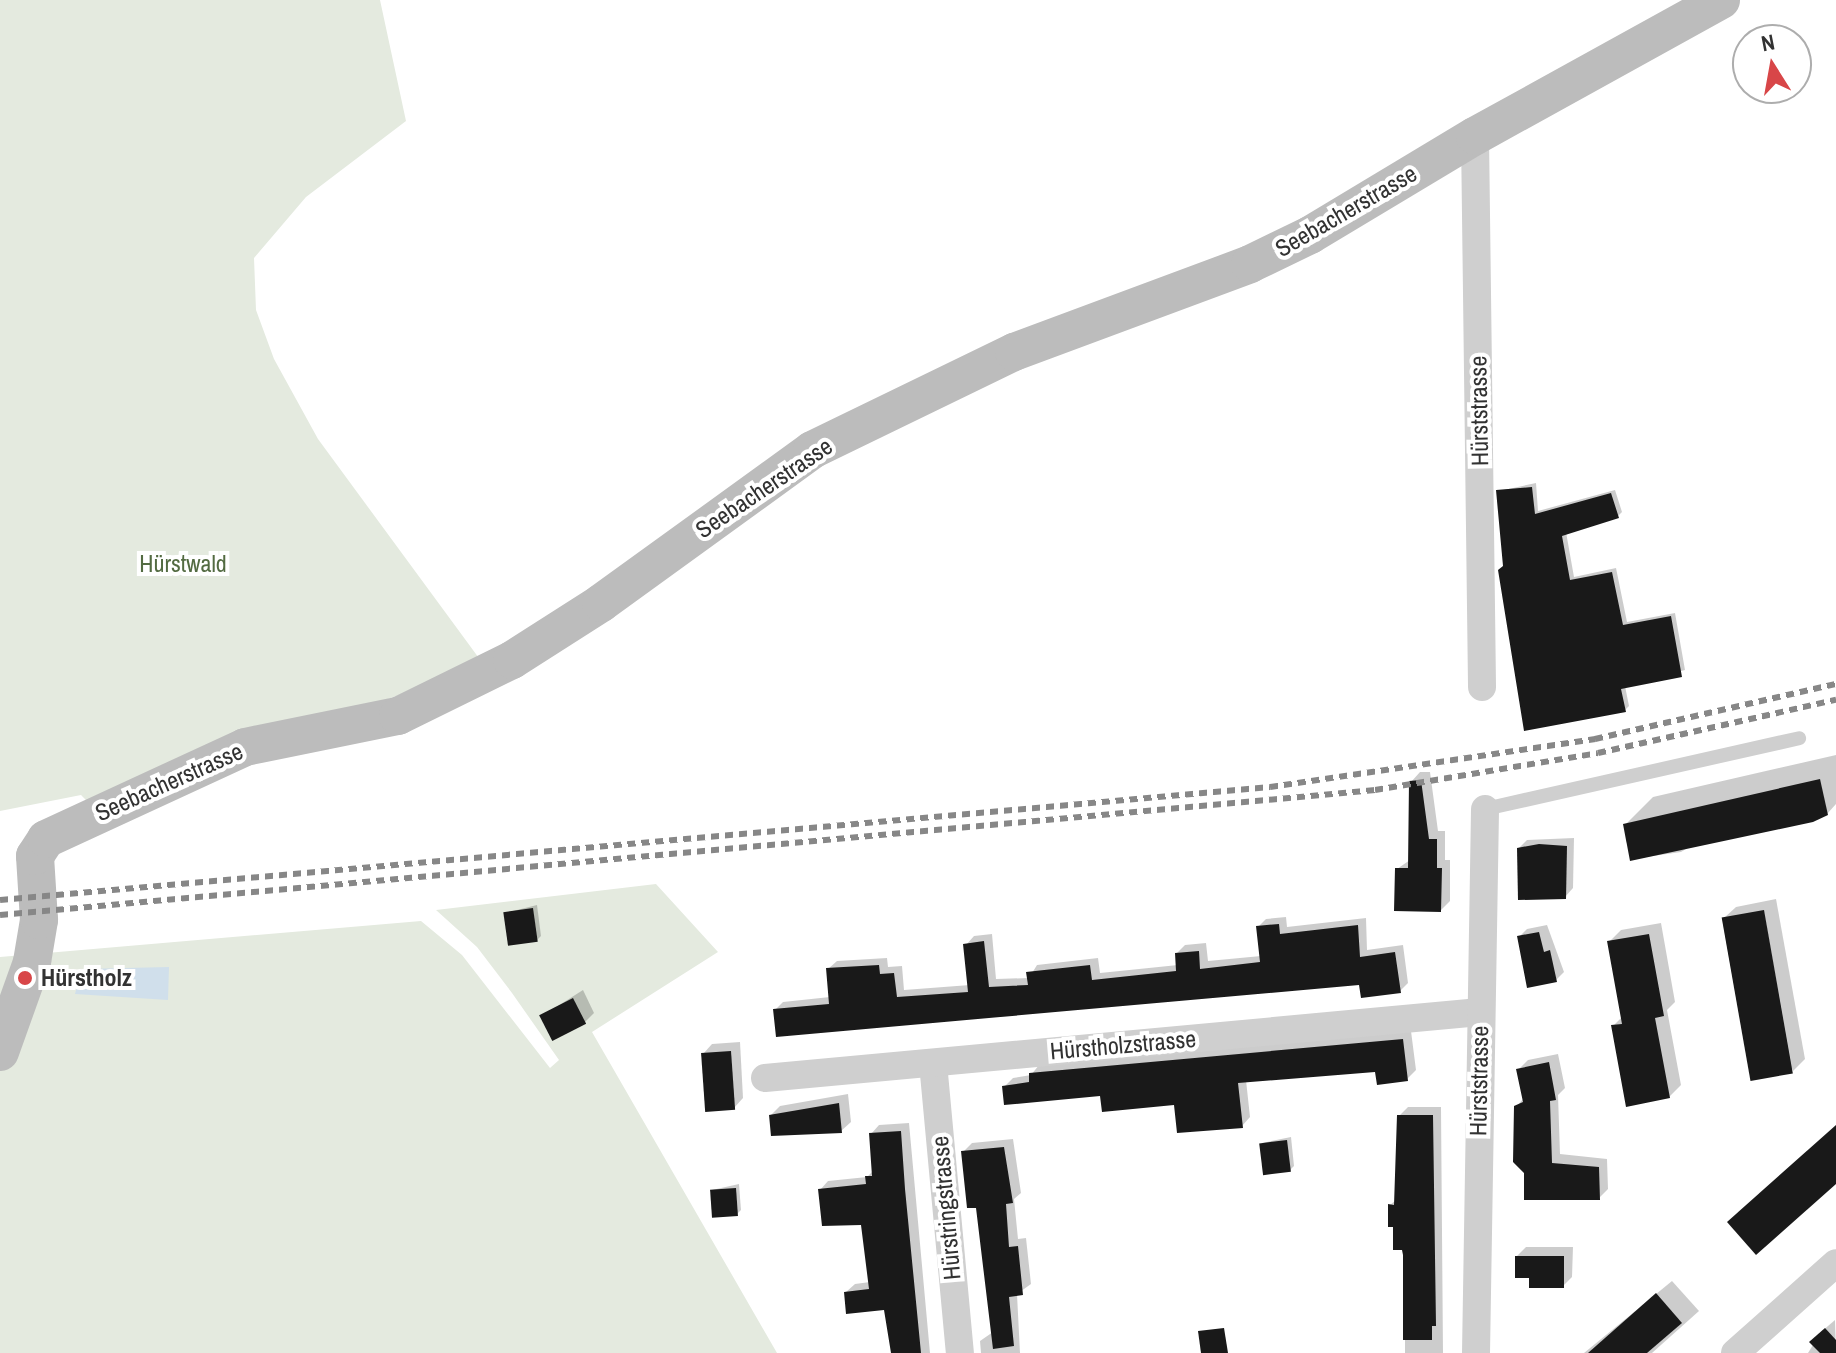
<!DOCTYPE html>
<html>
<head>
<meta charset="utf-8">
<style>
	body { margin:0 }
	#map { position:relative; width:1836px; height:1353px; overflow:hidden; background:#fff; font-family:"Archivo Narrow",sans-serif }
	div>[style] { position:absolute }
	.green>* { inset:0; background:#e4eadf }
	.water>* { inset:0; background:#d0dfeb }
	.shadow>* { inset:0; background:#0003 }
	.building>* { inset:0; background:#191919; transform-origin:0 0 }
	.lane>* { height:14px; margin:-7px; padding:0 7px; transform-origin:7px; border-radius:7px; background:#cfcfcf }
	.street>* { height:28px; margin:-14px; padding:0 14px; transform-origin:14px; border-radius:14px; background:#cfcfcf }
	.secondary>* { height:38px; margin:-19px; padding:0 19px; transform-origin:19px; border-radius:19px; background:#bcbcbc }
	.rail>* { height:6px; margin-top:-3px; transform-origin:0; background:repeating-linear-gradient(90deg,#878787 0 8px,transparent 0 14px) }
	.dots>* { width:22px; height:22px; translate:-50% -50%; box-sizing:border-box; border:4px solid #fff; border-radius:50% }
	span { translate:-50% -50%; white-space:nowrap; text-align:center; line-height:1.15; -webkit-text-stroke:8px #fff; paint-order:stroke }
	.street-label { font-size:24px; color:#323232 }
	.park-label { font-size:24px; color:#536b42 }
	.poi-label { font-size:24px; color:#323232; font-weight:700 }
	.left { translate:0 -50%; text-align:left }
	.north { position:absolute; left:1732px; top:24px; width:80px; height:80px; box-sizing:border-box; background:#fff; border:2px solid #adadad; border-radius:50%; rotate:349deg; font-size:22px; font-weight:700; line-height:32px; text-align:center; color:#323232 }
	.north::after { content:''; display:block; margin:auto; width:28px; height:36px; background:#d84648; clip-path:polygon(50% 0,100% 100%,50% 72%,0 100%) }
</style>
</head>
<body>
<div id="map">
	<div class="green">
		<i style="clip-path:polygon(0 0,380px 0,406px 121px,306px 197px,254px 258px,256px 310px,274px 359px,318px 439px,484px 665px,90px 804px,81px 795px,0 811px)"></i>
		<i style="clip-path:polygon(656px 884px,718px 952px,592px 1032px,777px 1353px,0 1353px,0 957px,421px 921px,462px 955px,550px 1068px,559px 1060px,512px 993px,477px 947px,436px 910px)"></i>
	</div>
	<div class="water">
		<i style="clip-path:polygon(169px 967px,168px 1000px,75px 994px,82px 969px)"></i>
	</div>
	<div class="shadow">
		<i style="clip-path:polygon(1536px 483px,1538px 511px,1615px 490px,1622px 512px,1618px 516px,1566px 532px,1574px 577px,1616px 568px,1627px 622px,1675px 613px,1685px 670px,1625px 686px,1629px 706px,1625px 710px,1505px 565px,1499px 491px)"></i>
		<i style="clip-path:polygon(1836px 755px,1836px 804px,1827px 814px,1696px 843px,1681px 852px,1632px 859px,1625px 825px,1653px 797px)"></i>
		<i style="clip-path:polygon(1420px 772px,1430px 772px,1438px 831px,1445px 831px,1445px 860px,1450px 860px,1450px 901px,1441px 910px,1397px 869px,1410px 860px,1411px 782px)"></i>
		<i style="clip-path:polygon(1574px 838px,1573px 888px,1565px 897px,1519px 848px,1527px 840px)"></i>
		<i style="clip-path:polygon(1776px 899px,1805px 1059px,1793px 1071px,1724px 918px,1736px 907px)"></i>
		<i style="clip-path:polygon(537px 905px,541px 936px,537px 940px,505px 913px)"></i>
		<i style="clip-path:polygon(1286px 917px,1287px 927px,1366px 918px,1367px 950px,1403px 945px,1408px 983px,1400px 991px,1361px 983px,775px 1010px,783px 1002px,830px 997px,828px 969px,837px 961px,887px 958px,888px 967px,902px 966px,904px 990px,970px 985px,966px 945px,974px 936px,992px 934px,996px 979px,1029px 978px,1037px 965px,1098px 958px,1100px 973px,1178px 965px,1177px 953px,1185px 945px,1206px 943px,1208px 961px,1261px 956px,1258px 927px,1266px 919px)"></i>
		<i style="clip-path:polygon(1661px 923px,1675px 1002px,1667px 1010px,1681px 1085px,1669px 1097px,1613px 1026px,1622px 1017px,1609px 942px,1621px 930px)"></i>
		<i style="clip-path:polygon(1547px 925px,1564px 972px,1556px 980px,1519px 937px,1527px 929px)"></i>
		<i style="clip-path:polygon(583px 990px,594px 1013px,585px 1022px,542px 1016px)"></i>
		<i style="clip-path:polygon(1411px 1031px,1416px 1070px,1407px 1079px,1377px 1070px,1246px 1080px,1250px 1117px,1242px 1126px,1176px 1103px,1004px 1087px,1013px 1078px,1031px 1075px,1039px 1065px)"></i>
		<i style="clip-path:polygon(740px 1042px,743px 1098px,734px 1108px,703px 1054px,712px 1044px)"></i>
		<i style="clip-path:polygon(1558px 1054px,1565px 1088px,1558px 1095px,1560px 1154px,1607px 1159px,1608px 1189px,1599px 1198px,1526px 1172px,1516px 1107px,1524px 1098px,1518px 1070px,1528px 1060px)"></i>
		<i style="clip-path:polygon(848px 1094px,851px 1122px,841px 1131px,771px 1115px,780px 1106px)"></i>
		<i style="clip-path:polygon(1408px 1107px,1441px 1107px,1443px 1353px,1405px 1353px,1405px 1255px,1390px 1205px,1396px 1200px,1399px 1116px)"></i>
		<i style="clip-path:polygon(909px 1123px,930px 1353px,893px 1353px,886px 1308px,846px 1292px,855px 1284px,870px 1282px,863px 1223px,820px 1190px,828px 1181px,867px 1177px,873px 1171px,871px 1134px,879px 1125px)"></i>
		<i style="clip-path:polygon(1291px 1137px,1294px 1166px,1290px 1170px,1262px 1143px)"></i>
		<i style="clip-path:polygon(1013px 1139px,1021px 1193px,1014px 1199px,1018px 1239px,1026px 1238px,1031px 1284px,1017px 1294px,1020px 1353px,981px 1353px,980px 1341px,993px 1332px,978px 1205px,963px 1152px,972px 1143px)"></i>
		<i style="clip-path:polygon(739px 1184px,741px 1210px,737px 1214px,712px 1190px)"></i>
		<i style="clip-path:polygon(1526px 1247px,1573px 1247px,1572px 1277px,1563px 1286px,1531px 1277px,1517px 1256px)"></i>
		<i style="clip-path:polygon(1672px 1281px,1699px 1311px,1652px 1353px,1584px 1353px)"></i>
		<i style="clip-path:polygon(1835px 1320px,1836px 1353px,1808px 1353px,1821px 1332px)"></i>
	</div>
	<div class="building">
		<i style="clip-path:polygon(1532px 487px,1535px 514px,1611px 493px,1619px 518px,1562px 536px,1570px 580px,1612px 572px,1623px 625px,1671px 616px,1682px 677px,1621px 689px,1626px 712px,1524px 731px,1498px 570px,1503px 566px,1496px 490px)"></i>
		<i style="clip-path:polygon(1820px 779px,1828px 815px,1813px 822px,1630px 861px,1623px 824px)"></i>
		<i style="clip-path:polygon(1421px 780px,1429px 839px,1437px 839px,1437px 868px,1442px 868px,1441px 912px,1394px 911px,1395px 868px,1408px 868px,1409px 781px)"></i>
		<i style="clip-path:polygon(1539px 844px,1567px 846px,1566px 899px,1518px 900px,1517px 848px)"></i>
		<i style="left:533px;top:908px;width:34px;height:30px;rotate:82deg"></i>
		<i style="left:1764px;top:910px;width:166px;height:43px;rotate:80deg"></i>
		<i style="clip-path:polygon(1279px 924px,1280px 934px,1358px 925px,1360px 957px,1395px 952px,1401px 993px,1361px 998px,1359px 985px,776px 1037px,773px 1009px,829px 1004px,826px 968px,879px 965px,880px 974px,894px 973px,897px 997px,968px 992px,963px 944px,984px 941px,989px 987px,1028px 985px,1026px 972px,1090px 965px,1092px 980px,1176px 971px,1175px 953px,1199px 951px,1200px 969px,1260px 962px,1256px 926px)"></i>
		<i style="clip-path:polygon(1539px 932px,1544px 952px,1550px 950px,1557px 982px,1527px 988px,1517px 936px)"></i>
		<i style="clip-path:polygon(1649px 934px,1664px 1016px,1655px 1018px,1670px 1098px,1626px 1107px,1611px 1025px,1622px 1024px,1607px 941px)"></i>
		<i style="left:573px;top:998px;width:29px;height:38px;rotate:63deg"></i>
		<i style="clip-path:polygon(1403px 1039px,1408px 1081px,1377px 1085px,1375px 1072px,1238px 1083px,1243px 1128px,1177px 1133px,1174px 1105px,1102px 1112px,1100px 1096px,1004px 1105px,1002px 1086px,1029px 1082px,1029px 1073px)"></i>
		<i style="left:731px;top:1051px;width:59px;height:30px;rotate:86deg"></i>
		<i style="clip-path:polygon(1549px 1062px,1556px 1100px,1550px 1101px,1552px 1163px,1599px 1167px,1600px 1200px,1524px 1200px,1524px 1173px,1513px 1162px,1514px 1106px,1523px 1102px,1516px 1069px)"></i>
		<i style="clip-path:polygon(839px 1103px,842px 1133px,771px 1136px,769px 1115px)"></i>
		<i style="clip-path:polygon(1397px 1115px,1433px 1115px,1436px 1326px,1432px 1326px,1432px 1340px,1403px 1340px,1403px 1255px,1402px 1250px,1393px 1250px,1393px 1227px,1388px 1227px,1388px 1204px,1394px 1205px)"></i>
		<i style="clip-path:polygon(1836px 1125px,1836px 1184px,1756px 1255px,1727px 1222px)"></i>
		<i style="clip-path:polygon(901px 1131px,905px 1189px,921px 1353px,891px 1353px,884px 1310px,846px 1314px,844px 1292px,869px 1289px,861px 1225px,822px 1226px,818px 1189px,866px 1184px,865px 1176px,872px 1176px,869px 1133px)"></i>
		<i style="left:1287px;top:1140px;width:32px;height:28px;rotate:83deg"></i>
		<i style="clip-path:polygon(1004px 1147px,1013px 1203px,1006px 1204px,1009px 1247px,1018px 1246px,1023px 1295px,1009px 1297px,1014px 1346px,993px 1349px,976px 1208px,967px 1208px,961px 1151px)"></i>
		<i style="left:736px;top:1188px;width:28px;height:26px;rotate:86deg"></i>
		<i style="clip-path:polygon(1515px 1256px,1564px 1256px,1564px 1288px,1529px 1288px,1529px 1278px,1515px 1278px)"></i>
		<i style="clip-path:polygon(1656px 1293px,1682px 1323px,1647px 1353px,1588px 1353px)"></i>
		<i style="clip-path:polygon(1224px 1328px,1228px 1353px,1201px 1353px,1198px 1331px)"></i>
		<i style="clip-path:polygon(1825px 1328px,1836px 1340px,1836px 1353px,1820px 1353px,1809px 1342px)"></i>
	</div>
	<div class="lane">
		<i style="left:1485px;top:809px;width:322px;rotate:-12.7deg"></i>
	</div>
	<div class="street">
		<i style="left:1475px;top:136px;width:551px;rotate:89.27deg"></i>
		<i style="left:933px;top:1063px;width:291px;rotate:84.7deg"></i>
		<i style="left:765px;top:1078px;width:718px;rotate:-5.27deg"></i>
		<i style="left:1476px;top:1353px;width:544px;rotate:-89.05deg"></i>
		<i style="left:1735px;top:1353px;width:135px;rotate:-41.7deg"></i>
	</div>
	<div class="secondary">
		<i style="left:0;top:1052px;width:96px;rotate:-70.4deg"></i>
		<i style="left:32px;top:962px;width:43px;rotate:-80.5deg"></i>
		<i style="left:39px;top:920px;width:64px;rotate:-93.6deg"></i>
		<i style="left:35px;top:856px;width:20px;rotate:-57deg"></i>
		<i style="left:46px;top:839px;width:219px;rotate:-24.8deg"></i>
		<i style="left:245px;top:747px;width:156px;rotate:-11.5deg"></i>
		<i style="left:398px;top:716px;width:127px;rotate:-26.2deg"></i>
		<i style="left:512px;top:660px;width:106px;rotate:-32.6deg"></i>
		<i style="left:601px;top:603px;width:261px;rotate:-35.9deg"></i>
		<i style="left:812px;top:450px;width:225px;rotate:-25.9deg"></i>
		<i style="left:1014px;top:352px;width:252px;rotate:-20.4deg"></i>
		<i style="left:1250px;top:264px;width:67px;rotate:-25.8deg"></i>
		<i style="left:1310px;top:235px;width:192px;rotate:-31deg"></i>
		<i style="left:1475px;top:136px;width:281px;rotate:-28.9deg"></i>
	</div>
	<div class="rail">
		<i style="left:0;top:900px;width:1275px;rotate:-5.08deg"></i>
		<i style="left:1270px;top:787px;width:329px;rotate:-8.4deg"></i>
		<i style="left:1595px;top:739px;width:247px;rotate:-12.9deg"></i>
		<i style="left:0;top:915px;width:1381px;rotate:-5.19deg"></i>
		<i style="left:1375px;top:790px;width:226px;rotate:-9.4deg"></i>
		<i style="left:1598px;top:753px;width:244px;rotate:-12.6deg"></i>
	</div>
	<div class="dots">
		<i style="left:25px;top:978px;background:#d84648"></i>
	</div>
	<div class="street-label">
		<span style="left:1346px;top:211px;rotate:-30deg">Seebacherstrasse</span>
		<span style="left:1479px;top:411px;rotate:-91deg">Hürststrasse</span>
		<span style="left:764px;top:488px;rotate:-34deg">Seebacherstrasse</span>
		<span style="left:169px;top:782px;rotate:-24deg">Seebacherstrasse</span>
		<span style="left:1123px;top:1045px;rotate:-5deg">Hürstholzstrasse</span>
		<span style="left:1479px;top:1081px;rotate:-89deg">Hürststrasse</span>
		<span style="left:946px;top:1208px;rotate:-95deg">Hürstringstrasse</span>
	</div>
	<div class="park-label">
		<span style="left:183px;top:564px">Hürstwald</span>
	</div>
	<div class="poi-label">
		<span class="left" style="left:41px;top:978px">Hürstholz</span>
	</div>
	<div class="north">N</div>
</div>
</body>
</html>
